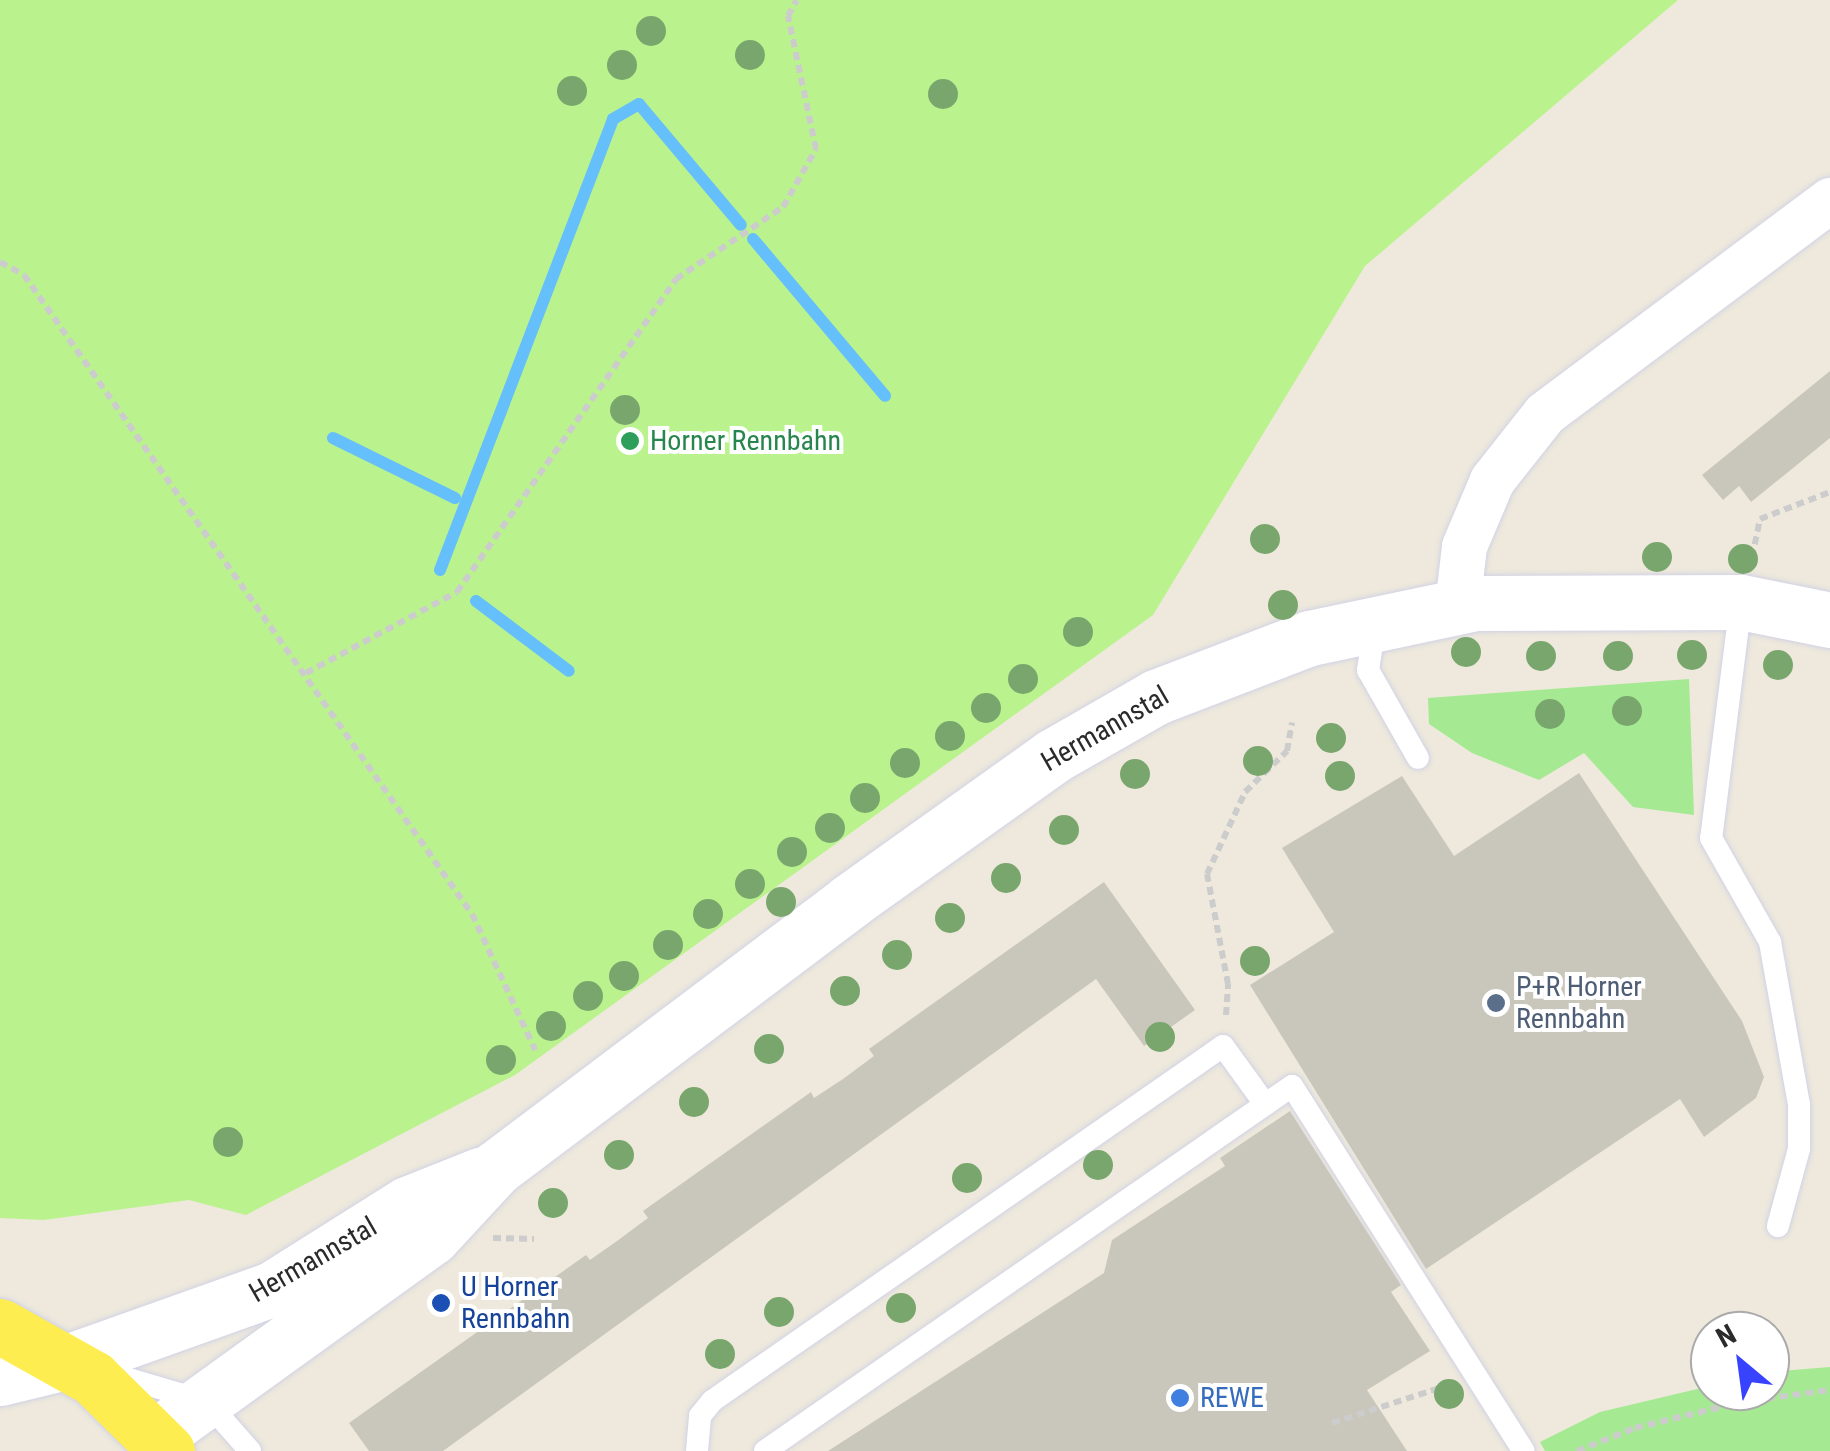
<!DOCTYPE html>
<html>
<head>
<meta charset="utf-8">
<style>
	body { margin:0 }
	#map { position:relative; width:1830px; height:1451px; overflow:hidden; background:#eee9dc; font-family:"Roboto Condensed",sans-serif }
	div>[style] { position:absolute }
	.green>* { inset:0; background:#a5ea93 }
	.pitch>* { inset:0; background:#baf28e }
	.stream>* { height:12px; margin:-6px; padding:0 6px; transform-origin:6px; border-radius:6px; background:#65bffa }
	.building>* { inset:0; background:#c9c7bb }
	.path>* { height:6px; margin-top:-3px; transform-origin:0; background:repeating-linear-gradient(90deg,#ccc 0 8px,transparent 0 13px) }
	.roads { filter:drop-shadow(0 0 2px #d1d2e5) drop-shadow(0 0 2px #d1d2e5) }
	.service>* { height:22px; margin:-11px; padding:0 11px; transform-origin:11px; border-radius:11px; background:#fff }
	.minor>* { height:45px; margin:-22.5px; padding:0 22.5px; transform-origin:22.5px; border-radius:22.5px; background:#fff }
	.tertiary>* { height:55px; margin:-27.5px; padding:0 27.5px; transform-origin:27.5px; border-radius:27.5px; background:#fff }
	.secondary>* { height:55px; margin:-27.5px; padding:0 27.5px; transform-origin:27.5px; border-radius:27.5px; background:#fff }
	.primary>* { height:55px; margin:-27.5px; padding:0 27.5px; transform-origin:27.5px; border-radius:27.5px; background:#feed51 }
	.trees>* { width:30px; height:30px; margin:-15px; border-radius:50%; background:#79a66d }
	.dots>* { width:28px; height:28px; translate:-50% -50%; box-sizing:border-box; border:5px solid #fff; border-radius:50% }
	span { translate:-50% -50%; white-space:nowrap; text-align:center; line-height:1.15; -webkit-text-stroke:8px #fff; paint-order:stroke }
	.leisure-label { font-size:28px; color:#27864d }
	.left { translate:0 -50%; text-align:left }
	.street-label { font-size:28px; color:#2b2b2b }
	.service-label { font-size:28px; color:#4e5e75 }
	.transit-label { font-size:28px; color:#164399 }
	.shop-label { font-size:28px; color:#366cbe }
	.north { position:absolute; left:1690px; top:1311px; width:100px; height:100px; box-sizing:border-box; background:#fff; border:2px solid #aaa; border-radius:50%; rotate:331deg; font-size:28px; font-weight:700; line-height:40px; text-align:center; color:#2b2b2b }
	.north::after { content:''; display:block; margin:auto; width:35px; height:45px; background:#3843ff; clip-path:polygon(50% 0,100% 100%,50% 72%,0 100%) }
</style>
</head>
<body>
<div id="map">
	<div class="green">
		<i style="clip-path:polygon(1689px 679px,1694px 815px,1633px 807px,1584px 753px,1539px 780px,1472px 753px,1429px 724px,1428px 698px)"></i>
		<i style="clip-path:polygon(1830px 1367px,1830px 1451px,1545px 1451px,1540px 1442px,1600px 1412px,1710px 1386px,1770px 1391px,1770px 1372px)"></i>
	</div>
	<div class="pitch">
		<i style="clip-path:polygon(0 0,1678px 0,1365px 266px,1153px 615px,515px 1075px,246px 1215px,189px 1200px,44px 1220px,0 1218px)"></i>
	</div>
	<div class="stream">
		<i style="left:753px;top:239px;width:205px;rotate:49.9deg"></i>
		<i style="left:333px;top:438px;width:136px;rotate:26.2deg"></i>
		<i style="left:440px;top:570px;width:483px;rotate:-69deg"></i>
		<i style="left:613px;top:119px;width:30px;rotate:-30deg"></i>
		<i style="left:639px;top:104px;width:158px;rotate:49.9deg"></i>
		<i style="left:476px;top:601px;width:116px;rotate:37deg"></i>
	</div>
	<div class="building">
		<i style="clip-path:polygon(1830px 371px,1830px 438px,1751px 502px,1739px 486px,1723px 500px,1702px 475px)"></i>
		<i style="clip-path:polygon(1579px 773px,1742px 1021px,1764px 1077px,1756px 1098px,1704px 1137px,1680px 1099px,1426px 1269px,1250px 985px,1334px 932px,1282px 848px,1402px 776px,1454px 856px)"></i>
		<i style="clip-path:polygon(1104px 882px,1195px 1010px,1144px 1046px,1096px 979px,443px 1451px,369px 1451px,349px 1423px,586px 1255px,590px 1260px,617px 1241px,648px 1218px,643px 1211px,811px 1092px,814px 1098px,843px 1079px,874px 1056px,869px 1049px)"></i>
		<i style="clip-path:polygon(1290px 1111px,1401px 1285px,1391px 1292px,1430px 1351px,1367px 1390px,1407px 1451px,828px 1451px,1104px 1273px,1112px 1240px,1225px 1166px,1220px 1158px)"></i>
	</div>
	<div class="path">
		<i style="left:0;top:262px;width:27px;rotate:28deg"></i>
		<i style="left:24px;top:275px;width:780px;rotate:54.97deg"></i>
		<i style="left:472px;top:914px;width:150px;rotate:65.1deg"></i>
		<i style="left:1752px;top:557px;width:39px;rotate:-78deg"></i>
		<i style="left:1760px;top:519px;width:75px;rotate:-21.1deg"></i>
		<i style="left:306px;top:673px;width:171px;rotate:-28.2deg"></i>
		<i style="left:457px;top:592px;width:382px;rotate:-55deg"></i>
		<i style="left:676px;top:279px;width:129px;rotate:-33.9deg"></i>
		<i style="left:783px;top:207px;width:67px;rotate:-60.4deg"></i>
		<i style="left:816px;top:149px;width:136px;rotate:-101.9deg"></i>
		<i style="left:788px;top:16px;width:18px;rotate:-61deg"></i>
		<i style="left:1226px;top:1015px;width:31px;rotate:-86deg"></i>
		<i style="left:1228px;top:984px;width:112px;rotate:-100.8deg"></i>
		<i style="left:1207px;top:874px;width:90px;rotate:-65.1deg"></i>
		<i style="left:1245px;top:792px;width:59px;rotate:-44.3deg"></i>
		<i style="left:1287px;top:751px;width:29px;rotate:-80deg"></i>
		<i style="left:493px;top:1238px;width:41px;rotate:1.4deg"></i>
		<i style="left:1332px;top:1423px;width:119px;rotate:-18.1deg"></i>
		<i style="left:1577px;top:1451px;width:62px;rotate:-21.6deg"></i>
		<i style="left:1635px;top:1428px;width:109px;rotate:-13.8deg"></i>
		<i style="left:1741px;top:1402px;width:90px;rotate:-7.7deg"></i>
	</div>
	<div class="roads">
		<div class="service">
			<i style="left:1741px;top:602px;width:238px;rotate:97.2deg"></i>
			<i style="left:1711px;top:838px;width:120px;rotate:60.4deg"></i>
			<i style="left:1770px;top:942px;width:165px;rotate:79.9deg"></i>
			<i style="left:1799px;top:1104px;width:45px;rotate:90deg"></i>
			<i style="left:1799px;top:1149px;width:80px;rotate:105.3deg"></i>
			<i style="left:1375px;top:625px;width:46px;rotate:98.8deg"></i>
			<i style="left:1368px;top:670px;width:101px;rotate:60.4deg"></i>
			<i style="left:105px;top:1372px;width:106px;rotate:16.4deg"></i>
			<i style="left:207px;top:1402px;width:65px;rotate:48.7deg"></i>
			<i style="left:697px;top:1451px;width:35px;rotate:-85deg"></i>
			<i style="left:700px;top:1416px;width:19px;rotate:-51deg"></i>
			<i style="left:712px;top:1401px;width:622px;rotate:-34.79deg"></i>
			<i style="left:1223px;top:1046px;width:72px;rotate:54.1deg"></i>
			<i style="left:765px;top:1451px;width:641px;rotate:-34.71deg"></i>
			<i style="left:1292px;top:1086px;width:432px;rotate:57.6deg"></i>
		</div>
		<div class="minor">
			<i style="left:1457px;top:606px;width:60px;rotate:-83.3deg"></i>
			<i style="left:1464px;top:546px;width:72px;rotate:-67deg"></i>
			<i style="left:1492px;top:480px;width:85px;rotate:-51.7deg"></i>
			<i style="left:1545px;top:413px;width:356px;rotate:-36.8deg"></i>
		</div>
		<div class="tertiary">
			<i style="left:70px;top:1361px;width:214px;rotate:-19.6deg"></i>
			<i style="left:272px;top:1289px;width:160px;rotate:-32.2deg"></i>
			<i style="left:407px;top:1204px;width:79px;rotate:-21.7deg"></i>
			<i style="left:156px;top:1436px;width:340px;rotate:-35.8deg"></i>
			<i style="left:432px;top:1237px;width:94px;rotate:-47.2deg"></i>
			<i style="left:496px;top:1168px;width:443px;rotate:-37deg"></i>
			<i style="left:850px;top:901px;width:249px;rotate:-35.5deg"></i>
			<i style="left:1053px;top:756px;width:119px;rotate:-29.8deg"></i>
			<i style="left:1156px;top:697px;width:165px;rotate:-21deg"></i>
			<i style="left:1310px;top:638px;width:170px;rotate:-11.9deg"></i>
			<i style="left:1476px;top:603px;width:265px;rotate:-0.2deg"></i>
			<i style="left:1741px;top:602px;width:91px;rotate:11.4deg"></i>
		</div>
		<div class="secondary">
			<i style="left:0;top:1378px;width:72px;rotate:-13.7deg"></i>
		</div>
		<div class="primary">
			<i style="left:0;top:1326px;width:107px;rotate:29.2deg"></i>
			<i style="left:93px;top:1378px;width:104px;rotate:44.6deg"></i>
		</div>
	</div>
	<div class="trees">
		<i style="left:651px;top:31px"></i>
		<i style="left:750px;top:55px"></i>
		<i style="left:622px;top:65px"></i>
		<i style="left:572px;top:91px"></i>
		<i style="left:943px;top:94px"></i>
		<i style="left:625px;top:410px"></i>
		<i style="left:1265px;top:539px"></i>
		<i style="left:1657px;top:557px"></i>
		<i style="left:1743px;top:559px"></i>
		<i style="left:1283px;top:605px"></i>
		<i style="left:1078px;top:632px"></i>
		<i style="left:1466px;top:652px"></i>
		<i style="left:1692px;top:655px"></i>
		<i style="left:1541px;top:656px"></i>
		<i style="left:1618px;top:656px"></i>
		<i style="left:1778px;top:665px"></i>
		<i style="left:1023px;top:679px"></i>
		<i style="left:986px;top:708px"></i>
		<i style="left:1627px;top:711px"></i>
		<i style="left:1550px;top:714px"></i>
		<i style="left:950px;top:736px"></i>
		<i style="left:1331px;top:738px"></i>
		<i style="left:1258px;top:761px"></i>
		<i style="left:905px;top:763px"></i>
		<i style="left:1135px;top:774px"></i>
		<i style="left:1340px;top:776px"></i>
		<i style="left:865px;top:798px"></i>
		<i style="left:830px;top:828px"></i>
		<i style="left:1064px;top:830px"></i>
		<i style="left:792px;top:852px"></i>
		<i style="left:1006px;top:878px"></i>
		<i style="left:750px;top:884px"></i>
		<i style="left:781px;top:902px"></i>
		<i style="left:708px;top:914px"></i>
		<i style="left:950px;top:918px"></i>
		<i style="left:668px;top:945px"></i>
		<i style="left:897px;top:955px"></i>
		<i style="left:1255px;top:961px"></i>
		<i style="left:624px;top:976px"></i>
		<i style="left:845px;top:991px"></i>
		<i style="left:588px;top:996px"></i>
		<i style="left:551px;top:1026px"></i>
		<i style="left:1160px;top:1037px"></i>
		<i style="left:769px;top:1049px"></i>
		<i style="left:501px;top:1060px"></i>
		<i style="left:694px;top:1102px"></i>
		<i style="left:228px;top:1142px"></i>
		<i style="left:619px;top:1155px"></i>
		<i style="left:1098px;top:1165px"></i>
		<i style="left:967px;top:1178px"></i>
		<i style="left:553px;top:1203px"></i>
		<i style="left:901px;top:1308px"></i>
		<i style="left:779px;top:1312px"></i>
		<i style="left:720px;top:1354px"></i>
		<i style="left:1449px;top:1394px"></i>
	</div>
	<div class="dots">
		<i style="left:630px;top:441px;background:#2e9e5b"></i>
		<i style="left:1496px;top:1003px;background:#5c6f8a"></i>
		<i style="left:441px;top:1303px;background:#1a4fb4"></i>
		<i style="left:1180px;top:1398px;background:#3f7fe0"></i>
	</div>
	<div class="leisure-label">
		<span class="left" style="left:650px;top:441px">Horner Rennbahn</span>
	</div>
	<div class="street-label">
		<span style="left:1105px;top:729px;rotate:-30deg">Hermannstal</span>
		<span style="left:313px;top:1260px;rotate:-30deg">Hermannstal</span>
	</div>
	<div class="service-label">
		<span class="left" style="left:1516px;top:1003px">P+R Horner<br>Rennbahn</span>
	</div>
	<div class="transit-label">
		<span class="left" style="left:461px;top:1303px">U Horner<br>Rennbahn</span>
	</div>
	<div class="shop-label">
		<span class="left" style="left:1200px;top:1398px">REWE</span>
	</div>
	<div class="north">N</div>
</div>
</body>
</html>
